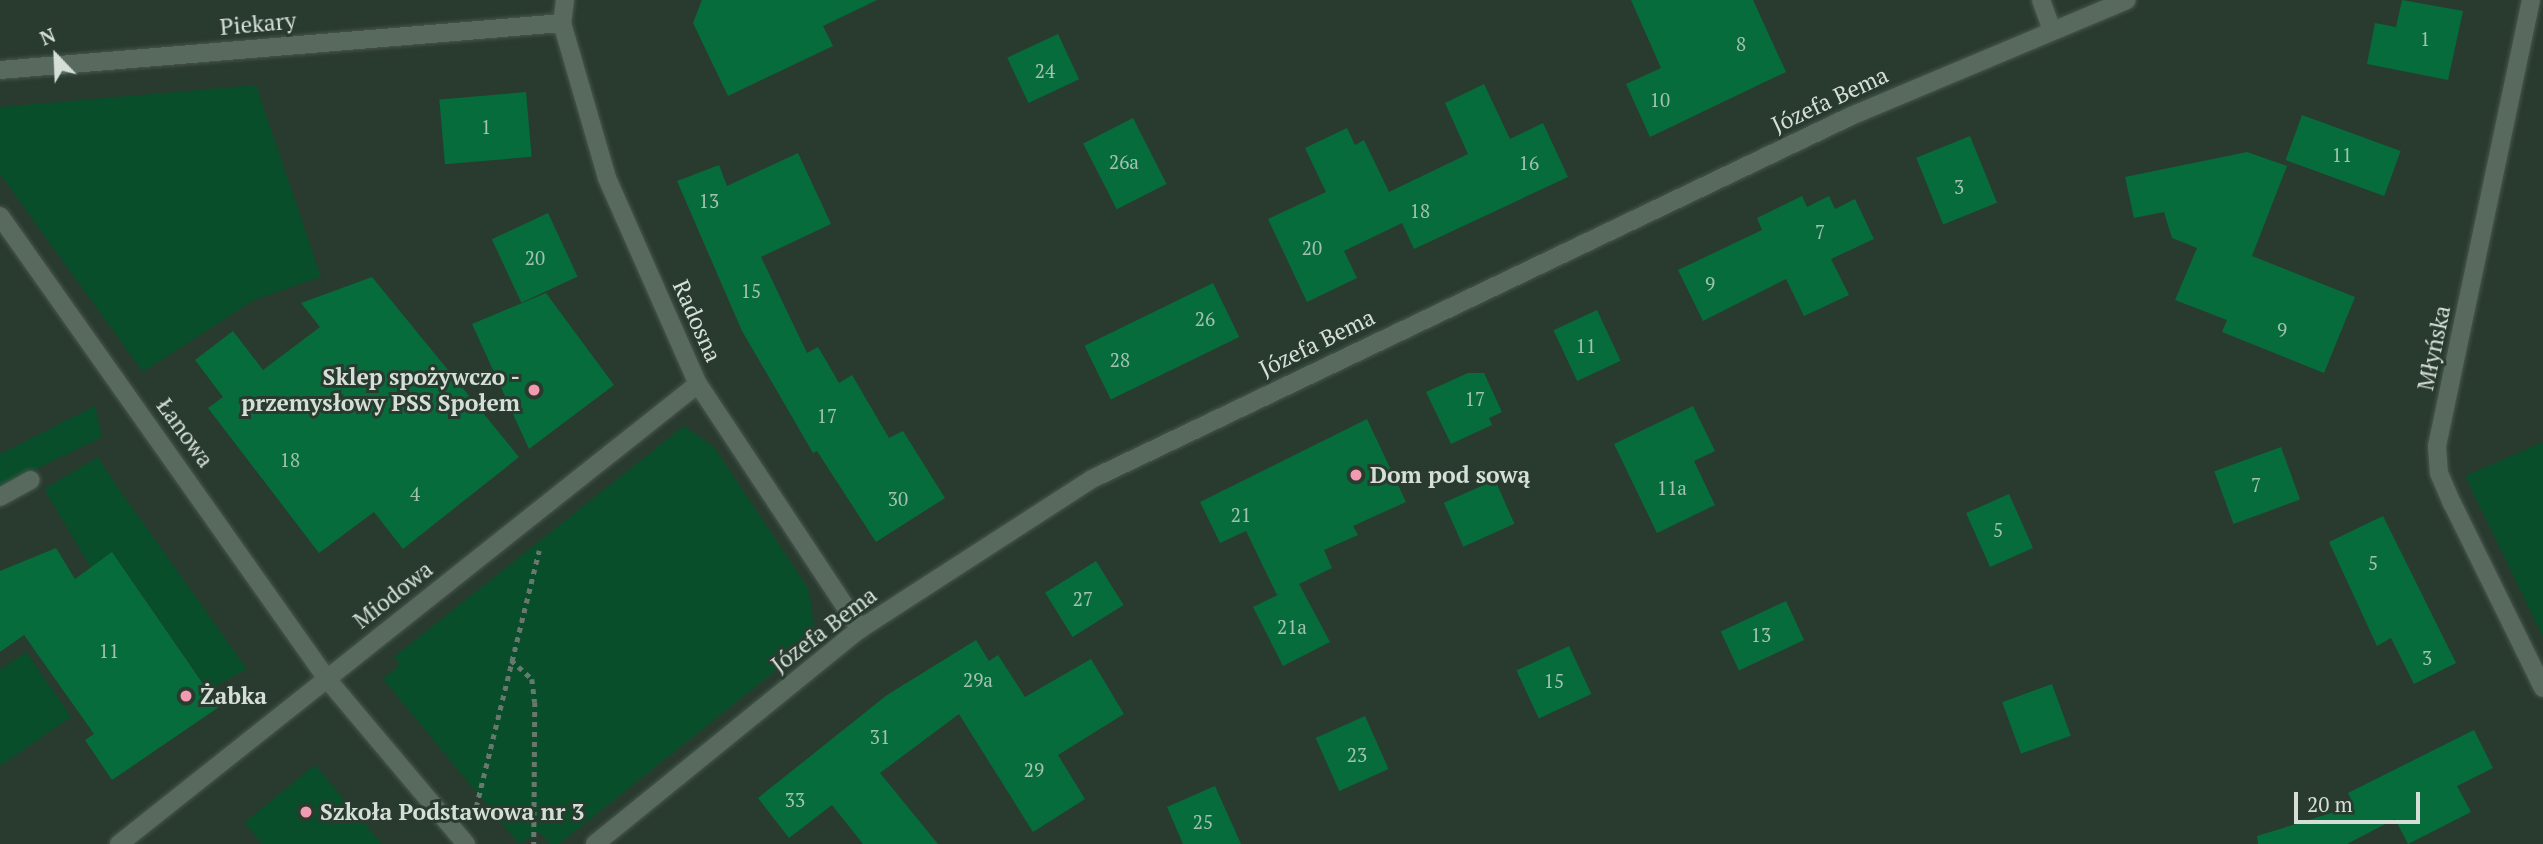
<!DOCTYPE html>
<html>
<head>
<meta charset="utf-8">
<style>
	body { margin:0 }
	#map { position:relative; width:2543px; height:844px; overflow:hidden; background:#293a2f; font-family:"PT Serif",serif }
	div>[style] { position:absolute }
	.green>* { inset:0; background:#094e2b }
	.building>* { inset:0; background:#076c3c; transform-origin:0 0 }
	.path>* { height:4.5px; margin-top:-2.25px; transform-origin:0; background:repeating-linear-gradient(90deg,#69786e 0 5px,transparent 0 10px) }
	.roads { filter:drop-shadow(0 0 2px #48564d) drop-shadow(0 0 2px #48564d) }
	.minor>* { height:18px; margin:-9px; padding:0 9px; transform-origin:9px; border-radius:9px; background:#586a5e }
	.dots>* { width:19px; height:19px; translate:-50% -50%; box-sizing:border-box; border:4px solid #293a2f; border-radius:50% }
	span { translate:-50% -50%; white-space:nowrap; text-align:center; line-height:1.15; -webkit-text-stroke:6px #293a2f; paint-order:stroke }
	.number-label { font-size:19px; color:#a2c2b1 }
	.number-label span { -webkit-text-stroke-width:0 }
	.street-label { font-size:23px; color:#d5dfd8 }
	.poi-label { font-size:23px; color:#d5dfd8; font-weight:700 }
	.right { translate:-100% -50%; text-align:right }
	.left { translate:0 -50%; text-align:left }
	.north { position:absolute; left:21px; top:21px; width:70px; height:70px; -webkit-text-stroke:5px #293a2f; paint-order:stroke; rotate:337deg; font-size:19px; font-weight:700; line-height:28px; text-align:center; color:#d5dfd8 }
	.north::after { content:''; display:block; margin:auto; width:24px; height:32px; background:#d5dfd8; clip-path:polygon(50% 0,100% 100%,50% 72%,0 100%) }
	.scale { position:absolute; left:2294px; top:792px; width:126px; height:32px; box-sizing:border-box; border:4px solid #d5dfd8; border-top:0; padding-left:9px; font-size:21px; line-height:24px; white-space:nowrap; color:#d5dfd8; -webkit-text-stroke:5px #293a2f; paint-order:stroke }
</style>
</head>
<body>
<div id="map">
	<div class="green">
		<i style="clip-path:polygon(256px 85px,321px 277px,254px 300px,143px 372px,0 174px,0 107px)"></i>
		<i style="clip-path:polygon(95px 406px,102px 437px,0 487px,0 454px)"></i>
		<i style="clip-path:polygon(684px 426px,714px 447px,808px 588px,815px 629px,809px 644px,559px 844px,550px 844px,539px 832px,519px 844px,383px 679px,400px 665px,394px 657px)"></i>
		<i style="clip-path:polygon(2543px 442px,2543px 637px,2465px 476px)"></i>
		<i style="clip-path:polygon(98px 457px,114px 482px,247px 669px,208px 690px,113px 553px,91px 568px,44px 489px)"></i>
		<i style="clip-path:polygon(26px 652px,71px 717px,0 766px,0 670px)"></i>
		<i style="clip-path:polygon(315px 765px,382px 844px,262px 844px,248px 827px,244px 823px)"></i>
	</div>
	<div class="building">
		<i style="clip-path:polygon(702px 0,877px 0,823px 26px,833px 46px,728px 96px,693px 23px)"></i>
		<i style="clip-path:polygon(1631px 0,1753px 0,1786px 72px,1650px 137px,1626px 84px,1661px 68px)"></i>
		<i style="clip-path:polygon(2402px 0,2463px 11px,2448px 80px,2367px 64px,2375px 23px,2396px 27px)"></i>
		<i style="left:1058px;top:34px;width:50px;height:56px;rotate:65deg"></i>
		<i style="clip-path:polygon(1484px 84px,1510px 139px,1543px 123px,1568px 177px,1414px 249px,1402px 223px,1344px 251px,1357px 278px,1307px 302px,1268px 219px,1326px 192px,1305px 148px,1347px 128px,1355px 145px,1364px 140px,1389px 192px,1468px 154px,1445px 103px)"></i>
		<i style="left:526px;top:92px;width:65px;height:87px;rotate:85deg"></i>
		<i style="left:2302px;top:115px;width:105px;height:48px;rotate:20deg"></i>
		<i style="left:1133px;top:118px;width:74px;height:56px;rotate:63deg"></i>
		<i style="left:1970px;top:136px;width:72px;height:58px;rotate:68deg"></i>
		<i style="clip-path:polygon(2247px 152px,2287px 166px,2252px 256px,2355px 297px,2324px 373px,2222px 332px,2227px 320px,2175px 300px,2197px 248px,2172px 238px,2164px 212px,2134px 218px,2125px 177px)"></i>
		<i style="clip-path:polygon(798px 153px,831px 224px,761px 257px,807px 353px,818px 347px,839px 383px,852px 375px,889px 438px,903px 431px,945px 498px,876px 542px,817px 451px,813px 453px,742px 331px,677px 181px,719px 165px,727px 186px)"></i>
		<i style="clip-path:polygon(1802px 196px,1807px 207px,1829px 196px,1835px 209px,1855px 199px,1874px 239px,1831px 259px,1849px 295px,1804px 316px,1786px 279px,1703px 321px,1678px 270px,1762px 230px,1757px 218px)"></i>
		<i style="left:548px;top:213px;width:70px;height:62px;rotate:65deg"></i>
		<i style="clip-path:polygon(372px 277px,519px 457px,403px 549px,374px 512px,319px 553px,208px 408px,223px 397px,195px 360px,233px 331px,263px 370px,320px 327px,301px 303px)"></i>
		<i style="left:1213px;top:283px;width:60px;height:143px;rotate:64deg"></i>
		<i style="clip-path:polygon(546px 293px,614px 385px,529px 449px,472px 324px)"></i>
		<i style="left:1597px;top:310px;width:56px;height:48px;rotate:65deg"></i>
		<i style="clip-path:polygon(1468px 373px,1484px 373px,1502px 412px,1489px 418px,1492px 425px,1451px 444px,1426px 392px)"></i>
		<i style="clip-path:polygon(1693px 406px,1715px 451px,1694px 461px,1715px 505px,1657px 533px,1614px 444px)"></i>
		<i style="clip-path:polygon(1367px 419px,1406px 502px,1353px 526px,1358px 535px,1324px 550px,1332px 568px,1299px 584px,1330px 642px,1283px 666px,1253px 607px,1282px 593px,1277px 595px,1246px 531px,1220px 543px,1200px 502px)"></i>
		<i style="left:2281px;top:447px;width:56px;height:71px;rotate:70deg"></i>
		<i style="left:1495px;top:480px;width:48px;height:56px;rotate:66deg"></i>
		<i style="left:2009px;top:494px;width:59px;height:47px;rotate:66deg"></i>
		<i style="clip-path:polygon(2383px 516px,2456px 663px,2414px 684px,2391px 638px,2377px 646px,2329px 542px)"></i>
		<i style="clip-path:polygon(56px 548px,75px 579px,112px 552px,219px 707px,112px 780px,85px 740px,94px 734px,24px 635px,0 652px,0 571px)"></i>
		<i style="left:1096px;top:561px;width:52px;height:60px;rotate:58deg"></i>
		<i style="left:1786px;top:601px;width:43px;height:72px;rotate:65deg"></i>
		<i style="clip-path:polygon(976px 640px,989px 661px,998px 655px,1025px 697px,1091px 659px,1124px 714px,1058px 755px,1085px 799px,1033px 832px,959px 714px,880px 773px,938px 844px,863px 844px,832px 805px,789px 838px,758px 798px,887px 695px)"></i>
		<i style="left:1569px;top:646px;width:53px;height:58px;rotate:65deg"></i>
		<i style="left:2052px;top:684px;width:55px;height:53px;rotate:70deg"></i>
		<i style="left:1365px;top:716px;width:58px;height:54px;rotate:66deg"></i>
		<i style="clip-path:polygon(2474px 730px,2493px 768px,2457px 786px,2471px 812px,2408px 844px,2395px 819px,2347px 844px,2258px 844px,2257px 836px,2354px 806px,2348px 793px)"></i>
		<i style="clip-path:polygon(1215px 786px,1241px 844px,1183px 844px,1167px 807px)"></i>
	</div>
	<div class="path">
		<i style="left:511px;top:660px;width:28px;rotate:42deg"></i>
		<i style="left:532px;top:679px;width:23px;rotate:83deg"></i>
		<i style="left:535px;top:702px;width:142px;rotate:90.4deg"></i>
		<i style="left:476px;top:807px;width:264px;rotate:-76.2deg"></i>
	</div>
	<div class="roads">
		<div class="minor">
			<i style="left:565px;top:0;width:23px;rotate:97deg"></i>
			<i style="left:562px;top:23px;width:161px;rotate:73.8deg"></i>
			<i style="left:607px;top:178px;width:225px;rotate:66.2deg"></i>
			<i style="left:698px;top:384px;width:294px;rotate:56.5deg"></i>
			<i style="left:2041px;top:0;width:29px;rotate:70deg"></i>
			<i style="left:2531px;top:0;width:456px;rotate:101.9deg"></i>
			<i style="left:2437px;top:446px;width:27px;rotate:86deg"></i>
			<i style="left:2439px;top:473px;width:33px;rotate:67deg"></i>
			<i style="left:2452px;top:503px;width:206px;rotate:63.8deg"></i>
			<i style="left:0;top:70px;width:564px;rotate:-4.78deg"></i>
			<i style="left:0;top:216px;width:567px;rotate:54.77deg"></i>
			<i style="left:327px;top:679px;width:216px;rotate:49.9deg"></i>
			<i style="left:0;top:497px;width:35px;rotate:-29deg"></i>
			<i style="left:119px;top:844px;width:739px;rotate:-38.47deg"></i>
			<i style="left:595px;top:844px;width:341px;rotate:-39.1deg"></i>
			<i style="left:860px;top:629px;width:276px;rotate:-32.9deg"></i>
			<i style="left:1092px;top:479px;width:841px;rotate:-25.56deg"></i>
			<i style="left:1851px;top:116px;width:299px;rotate:-22.8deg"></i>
		</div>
	</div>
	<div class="dots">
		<i style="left:534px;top:390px;background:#f29aaf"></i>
		<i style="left:1356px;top:475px;background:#f29aaf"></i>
		<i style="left:186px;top:696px;background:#f29aaf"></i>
		<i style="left:306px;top:812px;background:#f29aaf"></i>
	</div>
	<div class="number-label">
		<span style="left:2425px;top:39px">1</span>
		<span style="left:1741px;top:44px">8</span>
		<span style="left:1045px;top:71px">24</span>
		<span style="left:1660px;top:100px">10</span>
		<span style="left:486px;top:127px">1</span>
		<span style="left:2342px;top:155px">11</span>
		<span style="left:1124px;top:162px">26a</span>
		<span style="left:1529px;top:163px">16</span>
		<span style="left:1959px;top:187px">3</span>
		<span style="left:709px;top:201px">13</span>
		<span style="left:1420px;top:211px">18</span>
		<span style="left:1820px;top:232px">7</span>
		<span style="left:1312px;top:248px">20</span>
		<span style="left:535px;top:258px">20</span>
		<span style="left:1710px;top:284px">9</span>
		<span style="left:751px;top:291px">15</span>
		<span style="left:1205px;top:319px">26</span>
		<span style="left:2282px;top:330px">9</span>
		<span style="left:1586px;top:346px">11</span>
		<span style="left:1120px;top:360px">28</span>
		<span style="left:1475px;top:399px">17</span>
		<span style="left:827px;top:416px">17</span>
		<span style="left:290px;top:460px">18</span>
		<span style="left:2256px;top:485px">7</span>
		<span style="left:1672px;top:488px">11a</span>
		<span style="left:415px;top:494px">4</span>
		<span style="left:898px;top:499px">30</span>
		<span style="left:1241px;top:515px">21</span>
		<span style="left:1998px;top:530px">5</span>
		<span style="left:2373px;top:563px">5</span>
		<span style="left:1083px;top:599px">27</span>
		<span style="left:1292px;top:627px">21a</span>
		<span style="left:1761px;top:635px">13</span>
		<span style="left:109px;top:651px">11</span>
		<span style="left:2427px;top:658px">3</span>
		<span style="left:978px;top:680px">29a</span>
		<span style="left:1554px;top:681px">15</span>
		<span style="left:880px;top:737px">31</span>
		<span style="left:1357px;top:755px">23</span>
		<span style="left:1034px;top:770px">29</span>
		<span style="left:795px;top:800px">33</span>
		<span style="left:1203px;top:822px">25</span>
	</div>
	<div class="street-label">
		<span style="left:258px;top:24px;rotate:-5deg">Piekary</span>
		<span style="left:1830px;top:100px;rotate:-25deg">Józefa Bema</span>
		<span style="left:697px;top:321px;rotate:66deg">Radosna</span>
		<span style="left:1317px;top:343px;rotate:-26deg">Józefa Bema</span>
		<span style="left:2434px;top:348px;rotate:-78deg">Młyńska</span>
		<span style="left:185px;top:433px;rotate:54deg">Łanowa</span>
		<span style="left:393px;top:595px;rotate:-38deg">Miodowa</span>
		<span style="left:824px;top:630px;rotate:-37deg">Józefa Bema</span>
	</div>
	<div class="poi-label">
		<span class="right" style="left:520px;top:390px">Sklep spożywczo -<br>przemysłowy PSS Społem</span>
		<span class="left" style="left:1370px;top:475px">Dom pod sową</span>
		<span class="left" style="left:200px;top:696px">Żabka</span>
		<span class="left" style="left:320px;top:812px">Szkoła Podstawowa nr 3</span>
	</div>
	<div class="north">N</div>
	<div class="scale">20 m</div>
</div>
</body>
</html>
